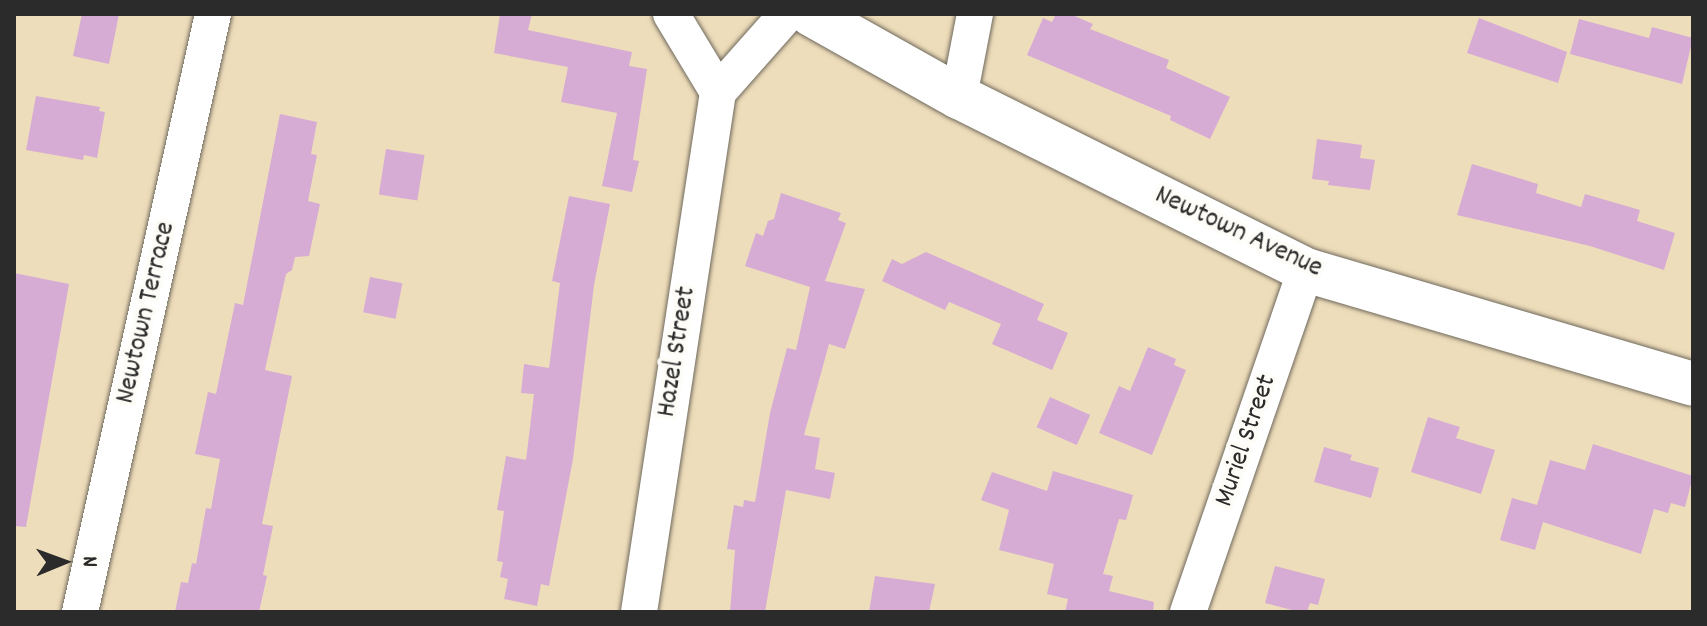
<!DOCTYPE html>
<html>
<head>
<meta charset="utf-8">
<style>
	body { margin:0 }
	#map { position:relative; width:1707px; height:626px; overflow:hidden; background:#eeddba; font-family:Dekko,sans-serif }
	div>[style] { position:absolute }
	.building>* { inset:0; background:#d6acd5; transform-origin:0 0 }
	.roads { filter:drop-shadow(0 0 2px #6f695d) drop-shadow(0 0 2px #6f695d) }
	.minor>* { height:36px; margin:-18px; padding:0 18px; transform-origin:18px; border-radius:18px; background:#fff }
	.secondary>* { height:44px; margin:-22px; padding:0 22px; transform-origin:22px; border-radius:22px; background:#fff }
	span { translate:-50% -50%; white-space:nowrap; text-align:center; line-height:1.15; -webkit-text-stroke:8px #fdfcf7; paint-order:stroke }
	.street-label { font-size:28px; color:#2b2b2b }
	.frame { position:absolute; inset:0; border:16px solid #2b2b2b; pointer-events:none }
	.north { position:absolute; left:24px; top:522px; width:80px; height:80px; -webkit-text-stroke:6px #fdfcf7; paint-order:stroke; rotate:89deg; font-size:22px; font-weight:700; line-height:32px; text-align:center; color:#2b2b2b }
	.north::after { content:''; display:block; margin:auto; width:28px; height:36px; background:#2b2b2b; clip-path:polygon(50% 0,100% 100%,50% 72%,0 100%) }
</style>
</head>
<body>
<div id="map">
	<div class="building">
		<i style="clip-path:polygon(82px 14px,119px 14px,109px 64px,73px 56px)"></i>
		<i style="clip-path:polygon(500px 14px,532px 14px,528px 30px,632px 52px,629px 66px,647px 69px,633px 160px,639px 161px,632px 192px,602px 186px,617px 113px,561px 102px,568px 67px,494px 53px)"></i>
		<i style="clip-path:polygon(1056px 14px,1070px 14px,1093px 24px,1090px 29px,1169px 60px,1166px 68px,1230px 97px,1210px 139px,1170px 120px,1171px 116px,1027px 55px,1043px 18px,1052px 22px)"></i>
		<i style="clip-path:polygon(1479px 18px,1567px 52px,1558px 83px,1467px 53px)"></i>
		<i style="clip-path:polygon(1579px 19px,1649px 38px,1652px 27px,1693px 38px,1682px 84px,1570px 54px)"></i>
		<i style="clip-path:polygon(36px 96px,100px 107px,99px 111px,105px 112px,97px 158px,84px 155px,83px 160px,26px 150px)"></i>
		<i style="clip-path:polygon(280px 114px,317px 122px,311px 154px,317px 155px,308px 201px,320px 204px,309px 256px,295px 257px,292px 270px,286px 274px,265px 370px,292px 376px,262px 524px,273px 526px,263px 575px,267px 576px,259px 612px,175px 612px,181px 582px,188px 583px,192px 563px,196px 564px,206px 508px,211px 509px,220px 459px,195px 454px,208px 392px,216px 394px,235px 303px,243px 305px)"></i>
		<i style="clip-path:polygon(1317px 139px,1362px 145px,1360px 158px,1375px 160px,1370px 190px,1328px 185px,1329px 181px,1312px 179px)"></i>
		<i style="left:386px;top:149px;width:39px;height:46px;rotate:9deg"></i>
		<i style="clip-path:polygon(1472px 164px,1538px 184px,1536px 193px,1581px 207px,1585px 194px,1640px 210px,1637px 221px,1675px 233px,1664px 270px,1590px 246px,1457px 215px)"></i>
		<i style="clip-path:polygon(781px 193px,841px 213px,838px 220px,846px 223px,825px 281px,865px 289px,845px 349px,829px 344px,804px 435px,820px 438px,815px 469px,835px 473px,830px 499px,786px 490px,765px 612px,730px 612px,735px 550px,727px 549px,734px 505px,743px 507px,744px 500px,755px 502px,770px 413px,787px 348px,796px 350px,810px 287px,745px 266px,756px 233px,763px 236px,768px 221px,774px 219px)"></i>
		<i style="clip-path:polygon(569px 196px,610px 204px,594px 285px,573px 459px,549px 586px,541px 584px,537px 606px,504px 599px,508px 579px,500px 577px,503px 562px,497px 561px,504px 511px,497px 510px,506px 456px,526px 460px,534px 394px,521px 393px,524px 364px,549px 368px,560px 283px,552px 281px)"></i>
		<i style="clip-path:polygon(926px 252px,1044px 304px,1037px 320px,1068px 333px,1052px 370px,992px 344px,1001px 324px,949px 302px,945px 310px,882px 281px,892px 259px,902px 264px)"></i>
		<i style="clip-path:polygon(14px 273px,69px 284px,26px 527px,14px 526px)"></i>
		<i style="left:370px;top:277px;width:33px;height:36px;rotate:11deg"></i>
		<i style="clip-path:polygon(1148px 347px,1176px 359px,1174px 365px,1186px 370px,1152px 455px,1099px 433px,1119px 386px,1130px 391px)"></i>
		<i style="left:1050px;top:397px;width:44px;height:33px;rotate:24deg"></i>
		<i style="clip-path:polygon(1428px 417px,1460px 427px,1456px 438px,1495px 450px,1481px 494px,1411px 472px)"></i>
		<i style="clip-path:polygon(1593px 444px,1693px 476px,1685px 507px,1671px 503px,1668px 513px,1654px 509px,1641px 554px,1543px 522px,1535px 550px,1500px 540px,1512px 498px,1537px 505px,1550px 460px,1585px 470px)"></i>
		<i style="clip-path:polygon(1324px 447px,1352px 455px,1350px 460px,1379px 468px,1371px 498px,1314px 482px)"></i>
		<i style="clip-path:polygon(1053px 471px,1133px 495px,1126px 520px,1119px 519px,1103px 574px,1113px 576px,1109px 591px,1154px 602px,1153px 612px,1065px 612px,1068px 599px,1047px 594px,1054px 564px,999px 550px,1009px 510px,981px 500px,992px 472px,1047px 491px)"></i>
		<i style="clip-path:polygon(1275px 566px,1325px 579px,1318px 605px,1310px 603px,1307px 612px,1299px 612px,1265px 603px)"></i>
		<i style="clip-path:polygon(875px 576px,935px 584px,929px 612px,869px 612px)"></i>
	</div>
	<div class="roads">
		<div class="minor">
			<i style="left:671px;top:14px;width:91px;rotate:58.9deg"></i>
			<i style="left:959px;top:97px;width:85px;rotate:-79.1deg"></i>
			<i style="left:80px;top:612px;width:613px;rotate:-77.46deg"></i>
			<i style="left:639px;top:612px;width:526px;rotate:-81.36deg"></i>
			<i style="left:718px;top:92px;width:104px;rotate:-48.5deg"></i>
			<i style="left:1188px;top:612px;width:362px;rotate:-71deg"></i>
		</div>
		<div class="secondary">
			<i style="left:811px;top:14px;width:170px;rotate:29.3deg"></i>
			<i style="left:959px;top:97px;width:388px;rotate:26.5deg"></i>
			<i style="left:1306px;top:270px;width:403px;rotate:16.4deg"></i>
		</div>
	</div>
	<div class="street-label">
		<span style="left:1238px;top:233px;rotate:25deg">Newtown Avenue</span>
		<span style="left:147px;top:313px;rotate:-77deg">Newtown Terrace</span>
		<span style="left:678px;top:352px;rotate:-81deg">Hazel Street</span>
		<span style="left:1247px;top:441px;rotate:-71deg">Muriel Street</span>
	</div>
	<div class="frame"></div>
	<div class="north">N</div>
</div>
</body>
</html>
